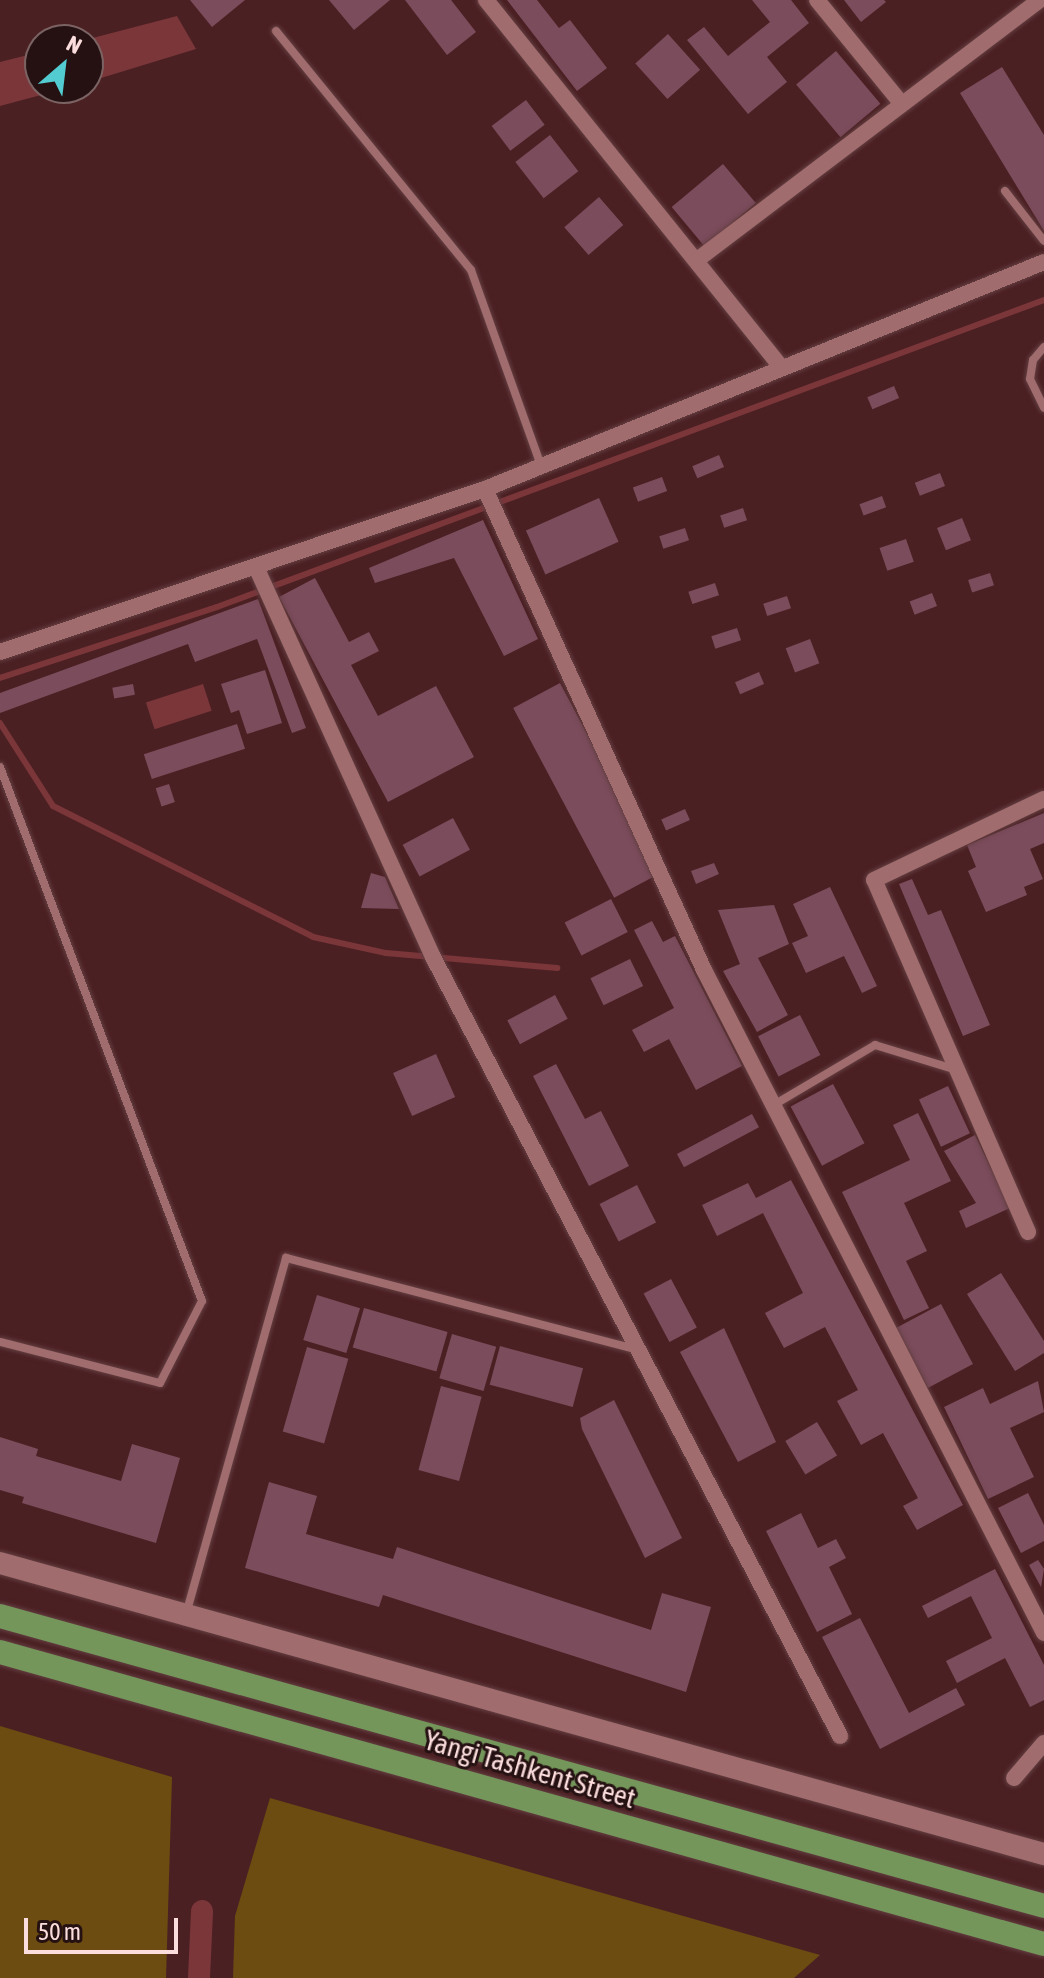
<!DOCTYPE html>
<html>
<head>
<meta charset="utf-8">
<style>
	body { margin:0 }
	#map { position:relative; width:1044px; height:1978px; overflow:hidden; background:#4b2023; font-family:"Asap Condensed",sans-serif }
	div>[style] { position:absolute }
	.green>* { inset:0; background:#6c4c11 }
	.water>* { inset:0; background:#7b363a; transform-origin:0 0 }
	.stream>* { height:6px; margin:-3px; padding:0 3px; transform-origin:3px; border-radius:3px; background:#7b363a }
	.canal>* { height:22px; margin:-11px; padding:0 11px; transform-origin:11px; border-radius:11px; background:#7b363a }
	.building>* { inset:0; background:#7b4c5c; transform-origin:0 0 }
	.roads { filter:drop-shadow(0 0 2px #643f42) drop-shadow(0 0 2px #643f42) }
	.service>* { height:8px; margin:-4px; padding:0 4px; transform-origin:4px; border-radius:4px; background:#a06c6d }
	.minor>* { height:16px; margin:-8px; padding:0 8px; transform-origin:8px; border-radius:8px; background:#a06c6d }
	.secondary>* { height:22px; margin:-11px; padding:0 11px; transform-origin:11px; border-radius:11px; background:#a06c6d }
	.trunk>* { height:24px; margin:-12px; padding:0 12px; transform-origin:12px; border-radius:12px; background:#74965a }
	span { translate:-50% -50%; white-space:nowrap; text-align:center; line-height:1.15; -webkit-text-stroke:6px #251112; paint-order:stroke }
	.street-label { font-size:28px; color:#fbdddd }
	.north { position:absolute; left:24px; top:24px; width:80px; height:80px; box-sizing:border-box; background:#251112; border:2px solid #7b6363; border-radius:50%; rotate:28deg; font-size:22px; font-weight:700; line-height:32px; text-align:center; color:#fbdddd }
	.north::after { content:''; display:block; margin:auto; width:28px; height:36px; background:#52ccd0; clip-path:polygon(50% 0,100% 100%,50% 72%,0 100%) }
	.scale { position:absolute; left:24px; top:1918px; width:154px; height:36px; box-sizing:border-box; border:4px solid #fbdddd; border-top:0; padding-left:10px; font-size:24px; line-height:28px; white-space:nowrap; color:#fbdddd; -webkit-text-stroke:6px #251112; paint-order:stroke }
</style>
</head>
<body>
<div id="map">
	<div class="green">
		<i style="clip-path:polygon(0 1726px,172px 1777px,166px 1978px,0 1978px)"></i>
		<i style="clip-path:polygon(270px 1798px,820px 1955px,794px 1978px,233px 1978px,235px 1916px)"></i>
	</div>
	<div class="water">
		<i style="clip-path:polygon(177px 16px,196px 49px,88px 82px,85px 40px)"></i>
		<i style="clip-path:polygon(40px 52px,40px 88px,67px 88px,0 106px,0 62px)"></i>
		<i style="left:203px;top:684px;width:28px;height:60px;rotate:72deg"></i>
	</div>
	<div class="stream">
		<i style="left:0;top:678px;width:228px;rotate:-18.1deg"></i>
		<i style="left:217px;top:607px;width:882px;rotate:-20.37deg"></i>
		<i style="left:0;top:723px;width:98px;rotate:57.4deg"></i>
		<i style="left:53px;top:806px;width:291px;rotate:26.7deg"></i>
		<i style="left:313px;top:937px;width:75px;rotate:12.4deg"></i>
		<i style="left:386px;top:953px;width:172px;rotate:5deg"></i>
	</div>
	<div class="canal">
		<i style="left:199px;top:1978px;width:67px;rotate:-87.4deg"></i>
	</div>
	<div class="building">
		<i style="clip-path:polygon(190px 0,245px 0,212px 27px)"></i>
		<i style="clip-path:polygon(329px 0,390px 0,354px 30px)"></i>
		<i style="clip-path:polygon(405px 0,451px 0,476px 32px,447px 55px)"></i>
		<i style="clip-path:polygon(507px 0,537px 0,559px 28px,570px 20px,607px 68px,577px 91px)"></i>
		<i style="clip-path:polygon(752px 0,791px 0,809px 23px,767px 57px,787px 82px,748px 114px,687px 40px,704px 27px,728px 56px,770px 22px)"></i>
		<i style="clip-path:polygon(844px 0,884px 0,886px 2px,861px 22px)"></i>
		<i style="left:668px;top:34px;width:48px;height:44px;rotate:48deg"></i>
		<i style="left:836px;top:51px;width:69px;height:52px;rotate:50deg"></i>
		<i style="clip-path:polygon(1002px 67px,1044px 135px,1044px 231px,960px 93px)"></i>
		<i style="left:526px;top:100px;width:31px;height:43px;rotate:53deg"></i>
		<i style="left:550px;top:135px;width:46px;height:44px;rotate:52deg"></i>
		<i style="left:723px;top:164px;width:51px;height:67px;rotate:50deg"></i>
		<i style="left:599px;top:197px;width:37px;height:46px;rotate:49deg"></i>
		<i style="left:894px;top:386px;width:13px;height:29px;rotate:67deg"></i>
		<i style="left:719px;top:455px;width:13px;height:29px;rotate:67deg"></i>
		<i style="left:940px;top:473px;width:14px;height:27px;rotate:69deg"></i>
		<i style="left:662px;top:477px;width:15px;height:31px;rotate:70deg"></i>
		<i style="left:882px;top:496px;width:12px;height:24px;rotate:70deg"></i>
		<i style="left:599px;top:498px;width:48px;height:80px;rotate:66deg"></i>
		<i style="left:743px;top:508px;width:13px;height:24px;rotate:72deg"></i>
		<i style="left:962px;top:518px;width:24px;height:27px;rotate:68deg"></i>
		<i style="clip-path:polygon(483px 520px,538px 639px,504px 656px,454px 558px,375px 583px,369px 568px)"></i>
		<i style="left:685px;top:528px;width:13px;height:27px;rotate:72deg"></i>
		<i style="left:906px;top:539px;width:24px;height:28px;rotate:71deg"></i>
		<i style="left:990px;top:573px;width:13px;height:23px;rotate:72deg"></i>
		<i style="clip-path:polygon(315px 578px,349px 642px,369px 632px,379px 651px,351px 665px,378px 716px,436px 686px,474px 757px,388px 802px,279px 597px)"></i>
		<i style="left:715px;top:583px;width:13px;height:28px;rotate:72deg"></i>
		<i style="left:932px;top:593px;width:14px;height:24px;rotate:69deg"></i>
		<i style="left:787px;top:596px;width:13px;height:25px;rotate:72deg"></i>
		<i style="clip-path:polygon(258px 599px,306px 728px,292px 733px,257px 639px,195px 662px,188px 644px,0 713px,0 693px)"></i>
		<i style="left:737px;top:628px;width:13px;height:27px;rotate:72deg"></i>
		<i style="left:810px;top:639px;width:26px;height:26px;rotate:69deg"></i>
		<i style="clip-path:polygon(265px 670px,282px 723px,247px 734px,239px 710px,231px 713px,221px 684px)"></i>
		<i style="left:759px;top:672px;width:13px;height:26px;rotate:67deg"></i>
		<i style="left:560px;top:683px;width:215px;height:53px;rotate:62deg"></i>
		<i style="left:133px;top:684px;width:11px;height:21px;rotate:80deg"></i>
		<i style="left:237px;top:724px;width:26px;height:98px;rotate:72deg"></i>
		<i style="left:169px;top:784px;width:19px;height:14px;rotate:72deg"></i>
		<i style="left:685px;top:809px;width:12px;height:26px;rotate:66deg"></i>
		<i style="clip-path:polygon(1044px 813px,1044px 843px,1030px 849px,1043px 879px,1024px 887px,1027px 895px,986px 912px,968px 871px,976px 867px,967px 845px)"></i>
		<i style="left:453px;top:818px;width:36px;height:57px;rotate:62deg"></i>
		<i style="clip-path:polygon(714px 863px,719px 874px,696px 884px,691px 871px)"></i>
		<i style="clip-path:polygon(371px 873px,385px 877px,399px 909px,361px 908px)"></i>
		<i style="clip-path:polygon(912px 879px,928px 915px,941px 910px,990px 1025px,963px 1036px,899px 884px)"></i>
		<i style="clip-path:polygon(830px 887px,877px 986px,862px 993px,844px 956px,806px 973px,792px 943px,808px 936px,793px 904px)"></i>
		<i style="left:611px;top:899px;width:37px;height:52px;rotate:63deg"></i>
		<i style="clip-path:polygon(774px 905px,789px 944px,758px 958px,788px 1015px,757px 1032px,723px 971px,740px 964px,718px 910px)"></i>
		<i style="clip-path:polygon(652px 921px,663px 942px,675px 936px,742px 1066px,696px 1090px,669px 1039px,644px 1052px,632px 1030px,674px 1008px,634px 930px)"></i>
		<i style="left:630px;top:959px;width:30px;height:44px;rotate:64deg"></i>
		<i style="left:555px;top:995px;width:27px;height:54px;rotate:62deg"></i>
		<i style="left:800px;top:1015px;width:45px;height:47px;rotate:63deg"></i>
		<i style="left:436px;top:1054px;width:47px;height:47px;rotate:66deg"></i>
		<i style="clip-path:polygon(556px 1064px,585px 1119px,601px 1111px,629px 1166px,589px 1186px,533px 1076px)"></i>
		<i style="left:833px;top:1084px;width:67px;height:48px;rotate:62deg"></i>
		<i style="left:948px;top:1086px;width:52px;height:32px;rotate:65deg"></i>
		<i style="clip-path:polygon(918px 1113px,951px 1181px,904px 1203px,927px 1251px,906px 1261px,929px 1308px,904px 1320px,842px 1192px,910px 1160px,893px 1125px)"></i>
		<i style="left:752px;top:1114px;width:15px;height:85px;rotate:62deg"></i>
		<i style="clip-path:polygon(975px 1135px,1010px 1208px,966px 1228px,959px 1211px,976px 1203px,944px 1151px)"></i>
		<i style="clip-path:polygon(791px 1180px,963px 1505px,917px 1530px,903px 1506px,918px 1498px,883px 1433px,861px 1445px,837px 1401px,858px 1390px,825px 1327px,784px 1348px,765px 1313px,803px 1293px,763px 1213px,717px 1236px,702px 1205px,748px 1183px,756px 1198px)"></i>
		<i style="left:637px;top:1185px;width:42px;height:42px;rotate:63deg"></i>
		<i style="clip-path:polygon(1001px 1273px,1044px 1341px,1044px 1353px,1015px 1371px,967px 1294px)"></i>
		<i style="left:671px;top:1279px;width:55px;height:31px;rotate:62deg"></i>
		<i style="left:317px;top:1295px;width:45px;height:47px;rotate:17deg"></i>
		<i style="left:941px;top:1304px;width:68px;height:51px;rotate:62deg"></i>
		<i style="left:364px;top:1308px;width:87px;height:41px;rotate:16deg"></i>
		<i style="clip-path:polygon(724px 1328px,776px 1442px,738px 1462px,680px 1352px)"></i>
		<i style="left:452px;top:1334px;width:46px;height:46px;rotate:16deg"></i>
		<i style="left:500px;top:1346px;width:86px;height:40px;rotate:15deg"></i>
		<i style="left:307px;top:1347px;width:43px;height:88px;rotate:16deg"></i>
		<i style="clip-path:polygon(1038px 1381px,1044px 1412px,1010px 1428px,1034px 1477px,988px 1499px,944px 1407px,983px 1388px,990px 1404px)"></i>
		<i style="left:441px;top:1386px;width:42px;height:87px;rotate:15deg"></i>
		<i style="clip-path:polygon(614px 1400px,682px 1538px,645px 1558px,582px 1429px,580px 1418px)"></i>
		<i style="left:817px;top:1422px;width:39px;height:37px;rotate:59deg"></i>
		<i style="clip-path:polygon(0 1437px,38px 1449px,36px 1456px,121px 1481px,132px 1444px,180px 1458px,156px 1543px,22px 1503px,24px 1497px,0 1490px)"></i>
		<i style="clip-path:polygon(269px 1482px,317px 1496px,306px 1534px,393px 1559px,397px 1547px,651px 1630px,662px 1593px,711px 1607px,686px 1692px,383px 1595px,379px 1607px,245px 1568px)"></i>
		<i style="clip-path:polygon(1028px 1493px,1044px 1525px,1044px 1541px,1021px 1553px,998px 1508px)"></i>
		<i style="clip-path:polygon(801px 1513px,818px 1548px,836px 1539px,846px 1558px,829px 1567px,852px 1614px,817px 1632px,766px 1531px)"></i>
		<i style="clip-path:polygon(1038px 1560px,1044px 1569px,1041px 1587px,1029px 1565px)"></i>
		<i style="clip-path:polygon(995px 1569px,1044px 1665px,1044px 1700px,1030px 1707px,1005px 1658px,957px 1683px,946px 1661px,992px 1638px,971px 1596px,928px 1618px,922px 1606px)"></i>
		<i style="clip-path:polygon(860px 1618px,909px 1713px,956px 1688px,965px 1705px,880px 1749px,822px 1637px)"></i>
	</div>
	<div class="roads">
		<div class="service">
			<i style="left:276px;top:31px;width:308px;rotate:50.8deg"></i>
			<i style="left:471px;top:270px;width:208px;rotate:70.3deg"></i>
			<i style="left:1005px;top:191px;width:63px;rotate:52deg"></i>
			<i style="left:1044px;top:347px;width:17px;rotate:130deg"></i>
			<i style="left:1033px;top:360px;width:19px;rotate:99deg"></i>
			<i style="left:1030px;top:379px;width:32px;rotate:64deg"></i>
			<i style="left:0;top:767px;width:571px;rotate:69.28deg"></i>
			<i style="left:202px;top:1301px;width:92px;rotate:117.1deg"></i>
			<i style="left:160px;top:1383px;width:165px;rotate:-165.6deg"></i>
			<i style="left:772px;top:1106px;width:120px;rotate:-30.6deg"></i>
			<i style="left:875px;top:1045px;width:86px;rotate:17deg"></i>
			<i style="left:186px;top:1614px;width:370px;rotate:-74.3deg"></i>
			<i style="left:286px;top:1258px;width:362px;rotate:14.6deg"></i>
		</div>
		<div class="minor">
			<i style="left:486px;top:0;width:469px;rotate:51.2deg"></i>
			<i style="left:817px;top:0;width:133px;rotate:50.8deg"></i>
			<i style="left:697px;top:260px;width:430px;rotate:-37.2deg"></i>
			<i style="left:485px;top:489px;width:529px;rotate:65.52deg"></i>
			<i style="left:704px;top:970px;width:745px;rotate:62.85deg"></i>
			<i style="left:257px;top:569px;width:426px;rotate:65.6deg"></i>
			<i style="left:433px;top:957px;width:879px;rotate:62.41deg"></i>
			<i style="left:0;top:652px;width:512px;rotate:-18.58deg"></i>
			<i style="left:485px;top:489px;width:603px;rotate:-22.1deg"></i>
			<i style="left:1028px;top:1232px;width:384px;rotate:-113.6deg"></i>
			<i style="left:874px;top:880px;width:188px;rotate:-25.5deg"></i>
			<i style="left:1014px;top:1778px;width:46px;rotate:-49.4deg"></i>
		</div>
		<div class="secondary">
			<i style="left:0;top:1563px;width:1084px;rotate:15.58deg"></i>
		</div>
		<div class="trunk">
			<i style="left:0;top:1616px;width:1084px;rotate:15.52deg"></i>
			<i style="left:0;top:1652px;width:1084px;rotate:15.63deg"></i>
		</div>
	</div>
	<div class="street-label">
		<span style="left:530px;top:1769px;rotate:16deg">Yangi Tashkent Street</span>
	</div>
	<div class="north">N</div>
	<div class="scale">50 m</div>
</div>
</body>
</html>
